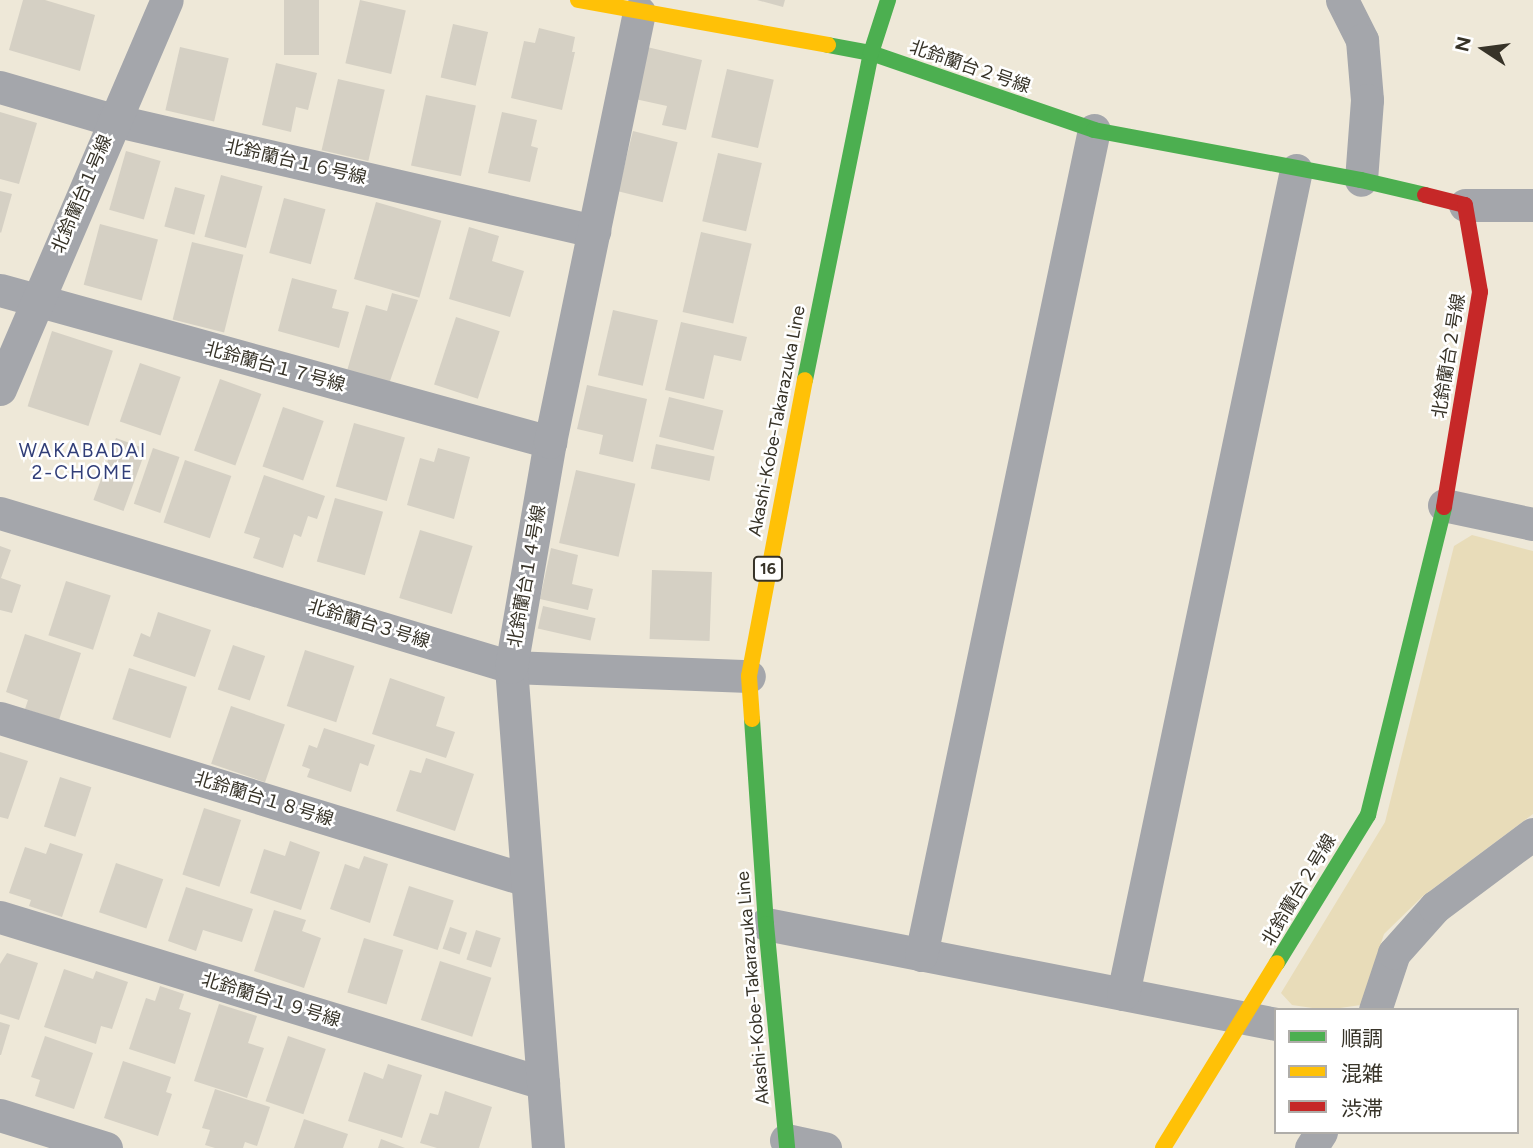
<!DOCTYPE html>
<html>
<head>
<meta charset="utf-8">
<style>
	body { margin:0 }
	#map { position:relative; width:1533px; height:1148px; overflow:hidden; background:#eee8d8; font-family:Figtree,"Noto Sans JP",sans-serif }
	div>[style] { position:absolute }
	.green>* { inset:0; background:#e8dcb9 }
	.building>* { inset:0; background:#d5d0c4; transform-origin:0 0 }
	.street>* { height:33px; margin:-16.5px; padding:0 16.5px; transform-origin:16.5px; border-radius:16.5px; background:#a4a6ab }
	.fast>* { height:16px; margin:-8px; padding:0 8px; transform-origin:8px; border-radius:8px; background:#4caf50 }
	.slow>* { height:16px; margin:-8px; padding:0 8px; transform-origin:8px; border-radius:8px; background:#ffc107 }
	.jam>* { height:16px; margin:-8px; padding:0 8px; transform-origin:8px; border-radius:8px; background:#c62828 }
	span { translate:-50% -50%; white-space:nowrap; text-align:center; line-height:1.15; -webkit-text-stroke:5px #fff; paint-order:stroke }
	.shield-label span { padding:2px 5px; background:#fff; border:2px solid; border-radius:5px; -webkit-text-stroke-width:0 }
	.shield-label { font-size:16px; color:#373328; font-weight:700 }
	.street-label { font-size:18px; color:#373328 }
	.neighbourhood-label { font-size:19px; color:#313e78; letter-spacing:2px }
	.legend { position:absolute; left:1274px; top:1008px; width:245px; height:126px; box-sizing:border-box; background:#fff; border:2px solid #afada9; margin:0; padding:9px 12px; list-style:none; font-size:21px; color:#373328 }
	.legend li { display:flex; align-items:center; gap:14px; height:35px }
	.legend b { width:35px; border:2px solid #afada9 }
	.north { position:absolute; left:1449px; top:14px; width:70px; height:70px; -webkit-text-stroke:5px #fff; paint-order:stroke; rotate:283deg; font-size:19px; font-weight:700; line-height:28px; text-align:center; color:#373328 }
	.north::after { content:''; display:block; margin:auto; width:24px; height:32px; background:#373328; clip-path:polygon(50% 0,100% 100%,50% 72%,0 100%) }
</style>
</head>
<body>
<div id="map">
	<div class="green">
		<i style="clip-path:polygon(1472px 535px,1533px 551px,1533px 814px,1423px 896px,1384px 934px,1361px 1005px,1326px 1010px,1292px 1005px,1281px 993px,1385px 822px,1454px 546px)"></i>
	</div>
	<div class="building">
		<i style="clip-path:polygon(23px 0,45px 0,95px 15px,80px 71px,9px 50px)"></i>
		<i style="left:284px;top:0;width:35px;height:55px"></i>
		<i style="left:360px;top:0;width:47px;height:65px;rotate:13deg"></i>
		<i style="clip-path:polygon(757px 0,785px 0,783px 7px)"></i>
		<i style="left:453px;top:24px;width:36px;height:55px;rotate:13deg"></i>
		<i style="clip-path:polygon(539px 28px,575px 37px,572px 52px,575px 52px,562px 110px,511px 98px,524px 41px,535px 43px)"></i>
		<i style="left:180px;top:47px;width:50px;height:65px;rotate:13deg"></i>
		<i style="clip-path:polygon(647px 47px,702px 60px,686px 130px,662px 125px,667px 106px,635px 99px)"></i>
		<i style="clip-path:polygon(276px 63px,317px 73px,308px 110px,296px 107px,291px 132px,262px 125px)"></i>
		<i style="left:727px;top:69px;width:48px;height:70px;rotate:13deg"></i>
		<i style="left:338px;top:79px;width:48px;height:73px;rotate:13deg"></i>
		<i style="left:426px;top:95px;width:51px;height:72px;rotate:12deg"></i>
		<i style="clip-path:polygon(0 112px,37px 123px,19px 184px,0 179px)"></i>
		<i style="clip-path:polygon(502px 112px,537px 120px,531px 146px,538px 148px,530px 182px,488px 173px)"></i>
		<i style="left:633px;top:131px;width:46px;height:62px;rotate:14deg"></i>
		<i style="left:126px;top:151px;width:36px;height:61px;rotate:16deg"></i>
		<i style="left:718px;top:153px;width:45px;height:70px;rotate:13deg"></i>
		<i style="left:221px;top:175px;width:43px;height:64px;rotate:15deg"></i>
		<i style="left:175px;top:187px;width:31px;height:41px;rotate:15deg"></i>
		<i style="clip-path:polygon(0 191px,12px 194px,1px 233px,0 232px)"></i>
		<i style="left:284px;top:198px;width:43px;height:57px;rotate:15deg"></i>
		<i style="left:376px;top:202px;width:68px;height:80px;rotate:16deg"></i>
		<i style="left:100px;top:224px;width:60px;height:63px;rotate:15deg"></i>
		<i style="clip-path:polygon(469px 227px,499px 236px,492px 261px,524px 271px,510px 317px,449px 299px)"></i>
		<i style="left:701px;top:232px;width:52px;height:82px;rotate:13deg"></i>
		<i style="left:192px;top:242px;width:53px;height:80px;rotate:14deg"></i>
		<i style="clip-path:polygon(292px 278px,337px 290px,332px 308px,349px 312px,339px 348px,278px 331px)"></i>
		<i style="clip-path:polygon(392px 293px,418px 300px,389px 384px,347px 371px,366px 305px,387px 311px)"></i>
		<i style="left:613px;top:310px;width:46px;height:67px;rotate:13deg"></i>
		<i style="left:456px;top:317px;width:46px;height:71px;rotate:18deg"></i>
		<i style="clip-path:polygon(681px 322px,747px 337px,741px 361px,714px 355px,704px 399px,665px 390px)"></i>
		<i style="left:52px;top:331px;width:64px;height:79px;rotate:18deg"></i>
		<i style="left:140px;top:363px;width:43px;height:62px;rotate:19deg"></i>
		<i style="left:220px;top:379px;width:44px;height:76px;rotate:20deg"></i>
		<i style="clip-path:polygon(587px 385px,647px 399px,633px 462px,599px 454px,603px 435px,577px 429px)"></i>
		<i style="left:669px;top:397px;width:56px;height:41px;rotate:14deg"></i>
		<i style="left:283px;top:407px;width:43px;height:63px;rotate:19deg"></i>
		<i style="left:354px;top:423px;width:53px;height:66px;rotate:16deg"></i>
		<i style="left:116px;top:438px;width:32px;height:66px;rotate:20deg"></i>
		<i style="left:656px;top:444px;width:60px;height:25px;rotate:12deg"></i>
		<i style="left:153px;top:448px;width:28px;height:59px;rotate:19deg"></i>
		<i style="clip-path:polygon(438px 448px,470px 457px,454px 519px,407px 505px,420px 458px,434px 462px)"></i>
		<i style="left:185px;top:460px;width:49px;height:66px;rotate:19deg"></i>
		<i style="left:576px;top:470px;width:61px;height:75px;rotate:13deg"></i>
		<i style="clip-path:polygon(264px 475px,325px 496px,317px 519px,308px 516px,301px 537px,294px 534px,283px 568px,253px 558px,260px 538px,244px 533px)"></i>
		<i style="left:335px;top:498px;width:50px;height:66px;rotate:16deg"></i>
		<i style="left:420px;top:530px;width:55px;height:71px;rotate:17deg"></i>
		<i style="clip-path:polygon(0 546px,11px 550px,1px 578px,21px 585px,12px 613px,0 610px)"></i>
		<i style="clip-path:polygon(551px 548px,578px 555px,572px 584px,593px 589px,588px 610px,540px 599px)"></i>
		<i style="left:652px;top:570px;width:60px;height:69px;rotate:2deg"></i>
		<i style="left:66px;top:581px;width:47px;height:57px;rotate:18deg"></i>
		<i style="left:543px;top:606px;width:54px;height:23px;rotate:13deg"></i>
		<i style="clip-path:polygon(158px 612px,211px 630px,195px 677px,133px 656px,141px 633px,150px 637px)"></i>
		<i style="clip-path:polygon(25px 634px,81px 653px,59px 720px,25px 709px,28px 700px,6px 692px)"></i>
		<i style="left:233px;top:645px;width:34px;height:47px;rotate:19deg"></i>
		<i style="left:305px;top:650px;width:52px;height:59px;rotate:18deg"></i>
		<i style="left:129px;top:668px;width:61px;height:54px;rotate:18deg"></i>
		<i style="clip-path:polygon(390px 678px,445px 697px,436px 726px,455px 732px,446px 758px,372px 734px)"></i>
		<i style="left:231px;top:706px;width:57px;height:61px;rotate:19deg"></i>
		<i style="clip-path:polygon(324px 728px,375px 745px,368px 766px,360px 763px,351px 792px,307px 777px,310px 769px,302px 766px,309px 745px,317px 748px)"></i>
		<i style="clip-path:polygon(0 752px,28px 761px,8px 819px,0 817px)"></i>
		<i style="clip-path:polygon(426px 758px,474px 774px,455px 831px,396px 811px,410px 770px,421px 773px)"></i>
		<i style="left:60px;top:777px;width:33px;height:52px;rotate:18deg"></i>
		<i style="left:204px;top:808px;width:39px;height:70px;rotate:18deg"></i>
		<i style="clip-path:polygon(290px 841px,320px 852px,301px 910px,250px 893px,264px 849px,285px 856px)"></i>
		<i style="clip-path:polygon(50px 843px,83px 854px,62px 917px,29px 906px,31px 900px,9px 893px,25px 847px,46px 854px)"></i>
		<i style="clip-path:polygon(364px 856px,388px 864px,370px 923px,330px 909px,345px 864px,359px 869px)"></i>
		<i style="left:116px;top:863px;width:50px;height:52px;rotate:19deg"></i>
		<i style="left:409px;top:886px;width:47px;height:52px;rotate:18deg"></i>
		<i style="clip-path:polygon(186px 887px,253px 909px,242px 942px,203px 930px,196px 951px,168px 941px)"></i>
		<i style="clip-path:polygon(274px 910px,306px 920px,302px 931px,321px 938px,304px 988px,254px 971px)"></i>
		<i style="left:450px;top:927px;width:18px;height:23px;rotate:19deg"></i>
		<i style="left:476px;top:930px;width:26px;height:31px;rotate:18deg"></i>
		<i style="left:364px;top:938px;width:41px;height:57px;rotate:17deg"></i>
		<i style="clip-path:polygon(7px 953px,38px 963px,19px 1020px,0 1014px,0 964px)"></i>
		<i style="left:440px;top:961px;width:54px;height:62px;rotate:18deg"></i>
		<i style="clip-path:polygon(64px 969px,93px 979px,96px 971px,128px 982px,112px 1029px,101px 1026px,96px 1044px,44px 1027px)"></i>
		<i style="clip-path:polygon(160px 986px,184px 994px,179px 1009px,191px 1013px,175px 1064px,129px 1049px,146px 998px,155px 1001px)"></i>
		<i style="clip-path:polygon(219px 1004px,257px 1016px,248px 1043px,264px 1048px,247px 1098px,194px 1081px)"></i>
		<i style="clip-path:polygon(0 1022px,10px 1025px,1px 1055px,0 1055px)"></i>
		<i style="clip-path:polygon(45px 1036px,93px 1053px,74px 1109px,35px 1096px,40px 1080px,31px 1077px)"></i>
		<i style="left:288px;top:1036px;width:40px;height:69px;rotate:19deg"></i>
		<i style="clip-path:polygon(123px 1061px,171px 1077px,166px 1092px,172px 1094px,158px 1136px,104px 1118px)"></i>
		<i style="clip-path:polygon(388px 1064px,422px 1075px,402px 1138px,348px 1121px,364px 1072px,383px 1079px)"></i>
		<i style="clip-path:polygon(215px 1089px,270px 1107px,257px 1146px,245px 1142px,243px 1148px,215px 1148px,205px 1145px,210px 1130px,202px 1128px)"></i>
		<i style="clip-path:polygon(445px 1091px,492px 1107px,479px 1148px,437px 1148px,420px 1143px,430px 1113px,438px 1115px)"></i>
		<i style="clip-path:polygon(304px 1119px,348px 1134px,343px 1148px,294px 1148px)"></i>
		<i style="clip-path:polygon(381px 1139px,405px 1148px,378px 1148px)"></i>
	</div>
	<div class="street">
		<i style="left:1342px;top:0;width:45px;rotate:63.4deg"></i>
		<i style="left:1362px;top:40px;width:60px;rotate:85.2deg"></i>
		<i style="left:1367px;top:100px;width:80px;rotate:94.3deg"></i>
		<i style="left:0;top:87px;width:118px;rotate:16.3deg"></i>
		<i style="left:113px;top:120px;width:494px;rotate:13deg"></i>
		<i style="left:1465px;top:205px;width:68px"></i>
		<i style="left:0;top:290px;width:571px;rotate:15.45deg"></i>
		<i style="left:0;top:389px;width:423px;rotate:-66.8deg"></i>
		<i style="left:1444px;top:505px;width:91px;rotate:12.1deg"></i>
		<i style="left:0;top:513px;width:534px;rotate:16.77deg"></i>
		<i style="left:511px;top:667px;width:238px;rotate:2.2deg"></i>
		<i style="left:0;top:718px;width:551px;rotate:17.09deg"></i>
		<i style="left:0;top:917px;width:568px;rotate:17deg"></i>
		<i style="left:766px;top:924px;width:520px;rotate:11.09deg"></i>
		<i style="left:921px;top:955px;width:843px;rotate:-78.16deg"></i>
		<i style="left:1123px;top:994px;width:842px;rotate:-78.14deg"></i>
		<i style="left:1375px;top:1010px;width:60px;rotate:-71.6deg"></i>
		<i style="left:1394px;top:953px;width:62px;rotate:-48.3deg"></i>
		<i style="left:1435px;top:907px;width:122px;rotate:-36.7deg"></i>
		<i style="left:0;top:1115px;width:111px;rotate:17.3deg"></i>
		<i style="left:786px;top:1140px;width:40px;rotate:12deg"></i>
		<i style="left:548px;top:1148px;width:482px;rotate:-94.4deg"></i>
		<i style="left:511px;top:667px;width:228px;rotate:-80.2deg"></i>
		<i style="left:550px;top:442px;width:439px;rotate:-78.3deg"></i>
		<i style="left:1311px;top:1148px;width:19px;rotate:-58deg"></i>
	</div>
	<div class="fast">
		<i style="left:828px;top:45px;width:44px;rotate:10.5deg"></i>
		<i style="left:871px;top:53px;width:236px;rotate:19deg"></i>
		<i style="left:1094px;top:130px;width:272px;rotate:10.6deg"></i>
		<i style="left:1361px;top:180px;width:66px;rotate:13.2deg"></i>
		<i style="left:805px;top:380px;width:334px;rotate:-78.6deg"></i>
		<i style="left:871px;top:53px;width:56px;rotate:-72.2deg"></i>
		<i style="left:752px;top:719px;width:205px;rotate:86.1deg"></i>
		<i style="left:766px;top:924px;width:225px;rotate:84.6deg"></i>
		<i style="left:1277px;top:963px;width:174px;rotate:-58.4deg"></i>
		<i style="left:1368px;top:815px;width:317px;rotate:-76.1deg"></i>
	</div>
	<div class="slow">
		<i style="left:578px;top:0;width:254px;rotate:10.2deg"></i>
		<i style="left:752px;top:719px;width:43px;rotate:-94deg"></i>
		<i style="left:749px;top:676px;width:301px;rotate:-79.3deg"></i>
		<i style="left:1163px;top:1148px;width:217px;rotate:-58.4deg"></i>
	</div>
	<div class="jam">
		<i style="left:1425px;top:195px;width:41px;rotate:14deg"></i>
		<i style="left:1465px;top:205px;width:88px;rotate:80.2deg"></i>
		<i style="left:1480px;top:292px;width:218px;rotate:99.5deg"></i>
	</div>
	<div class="shield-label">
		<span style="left:768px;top:569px">16</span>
	</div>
	<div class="street-label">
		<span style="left:970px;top:67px;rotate:19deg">北鈴蘭台２号線</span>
		<span style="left:296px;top:162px;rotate:13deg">北鈴蘭台１６号線</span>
		<span style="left:82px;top:194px;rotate:-67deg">北鈴蘭台１号線</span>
		<span style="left:1449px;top:356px;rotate:-81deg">北鈴蘭台２号線</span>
		<span style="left:275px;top:367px;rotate:15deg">北鈴蘭台１７号線</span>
		<span style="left:777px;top:421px;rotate:-79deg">Akashi-Kobe-Takarazuka Line</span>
		<span style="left:527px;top:576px;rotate:-80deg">北鈴蘭台１４号線</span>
		<span style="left:369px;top:624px;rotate:17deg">北鈴蘭台３号線</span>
		<span style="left:264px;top:799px;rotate:17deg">北鈴蘭台１８号線</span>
		<span style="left:1299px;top:890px;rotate:-59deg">北鈴蘭台２号線</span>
		<span style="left:753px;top:988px;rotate:-95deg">Akashi-Kobe-Takarazuka Line</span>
		<span style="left:271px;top:1000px;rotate:17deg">北鈴蘭台１９号線</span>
	</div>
	<div class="neighbourhood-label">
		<span style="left:83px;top:462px">WAKABADAI<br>2-CHOME</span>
	</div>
	<ul class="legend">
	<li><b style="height:9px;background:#4caf50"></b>順調</li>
	<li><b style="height:9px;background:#ffc107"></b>混雑</li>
	<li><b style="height:9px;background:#c62828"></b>渋滞</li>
	</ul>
	<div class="north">N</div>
</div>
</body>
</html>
